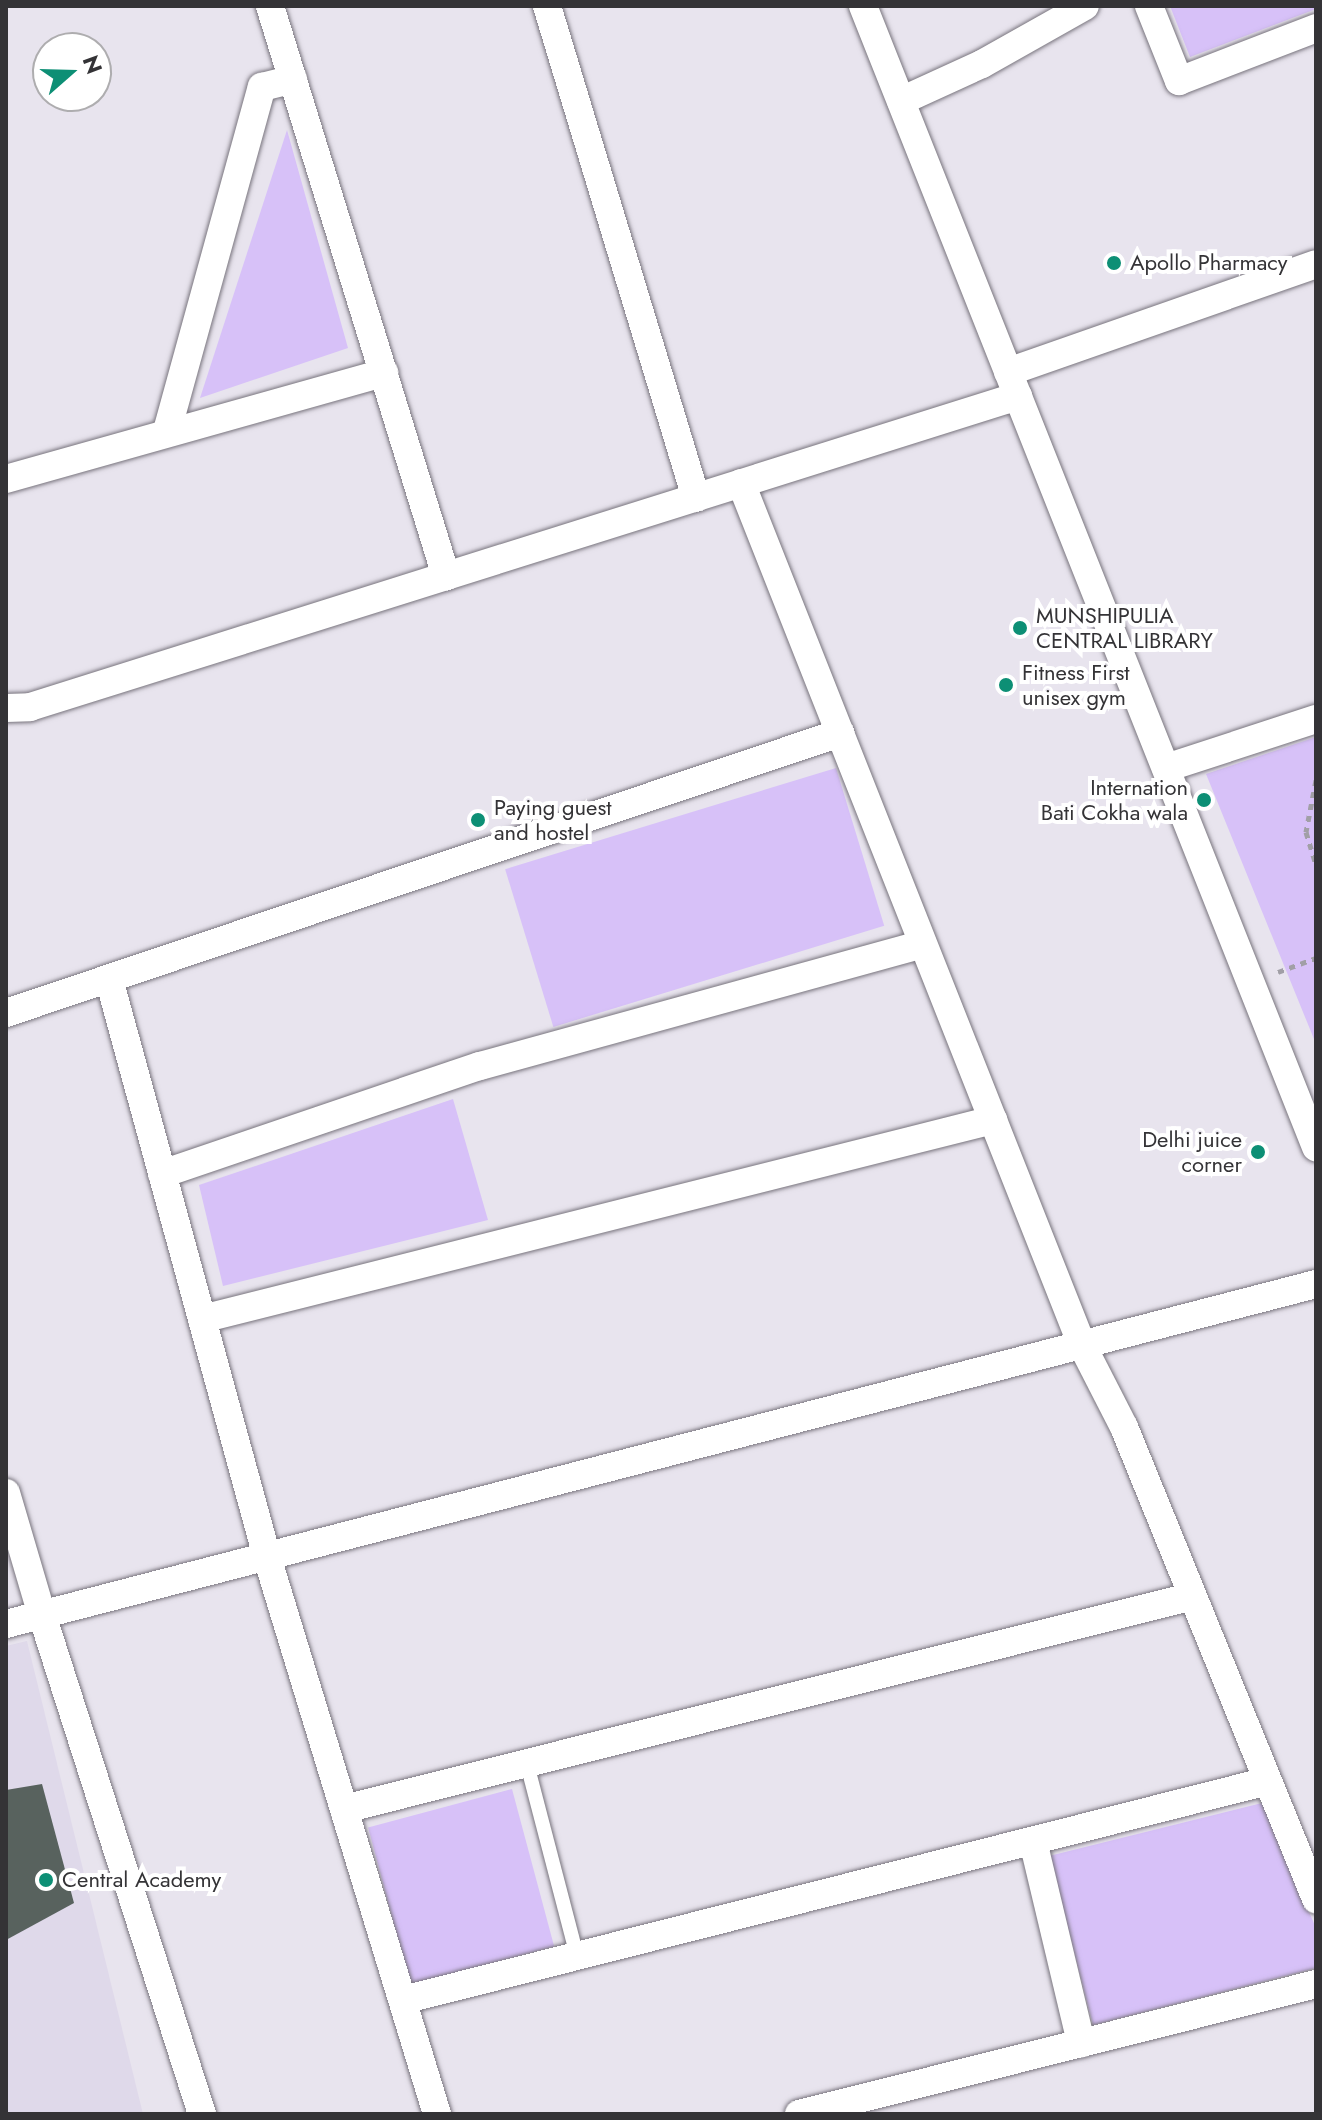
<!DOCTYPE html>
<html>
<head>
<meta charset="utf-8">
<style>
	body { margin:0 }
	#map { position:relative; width:1322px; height:2120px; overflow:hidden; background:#e8e4ee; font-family:Jost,sans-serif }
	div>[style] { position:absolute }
	.built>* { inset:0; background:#dfd9ea }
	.green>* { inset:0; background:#d7c1f8; transform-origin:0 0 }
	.building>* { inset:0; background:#58625e }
	.path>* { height:5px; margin-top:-2.5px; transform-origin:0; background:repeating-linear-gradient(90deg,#a19fa6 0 6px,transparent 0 12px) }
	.roads { filter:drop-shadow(0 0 2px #78747d) drop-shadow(0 0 2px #78747d) }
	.lane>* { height:14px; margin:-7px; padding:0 7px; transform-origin:7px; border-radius:7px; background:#fff }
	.street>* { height:28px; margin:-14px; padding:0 14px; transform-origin:14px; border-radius:14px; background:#fff }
	.dots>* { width:22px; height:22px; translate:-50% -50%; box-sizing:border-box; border:4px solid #fff; border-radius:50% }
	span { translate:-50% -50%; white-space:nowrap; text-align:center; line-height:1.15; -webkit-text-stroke:8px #fff; paint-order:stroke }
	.poi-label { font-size:22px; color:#343336 }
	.left { translate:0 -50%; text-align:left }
	.right { translate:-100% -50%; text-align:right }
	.frame { position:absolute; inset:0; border:8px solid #343336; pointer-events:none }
	.north { position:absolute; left:32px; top:32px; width:80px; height:80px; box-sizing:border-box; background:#fff; border:2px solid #aeadaf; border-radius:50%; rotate:70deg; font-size:22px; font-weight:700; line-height:32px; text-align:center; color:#343336 }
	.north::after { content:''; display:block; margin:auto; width:28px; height:36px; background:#0d8f75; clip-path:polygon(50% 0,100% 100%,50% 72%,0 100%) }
</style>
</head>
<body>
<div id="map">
	<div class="built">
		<i style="clip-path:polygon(27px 1641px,143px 2114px,6px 2114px,6px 1646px)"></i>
	</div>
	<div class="green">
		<i style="clip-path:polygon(1170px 6px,1316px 6px,1316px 9px,1190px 57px)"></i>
		<i style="clip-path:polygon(287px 130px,348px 348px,200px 398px)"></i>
		<i style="clip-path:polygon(1316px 737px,1316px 1044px,1206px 774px)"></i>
		<i style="left:836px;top:768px;width:165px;height:346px;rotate:73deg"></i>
		<i style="clip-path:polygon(453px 1099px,488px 1220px,223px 1286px,199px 1185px)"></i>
		<i style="left:512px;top:1789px;width:163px;height:149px;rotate:75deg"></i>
		<i style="clip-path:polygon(1262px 1803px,1316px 1928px,1316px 1968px,1093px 2025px,1049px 1856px)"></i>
	</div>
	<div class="building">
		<i style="clip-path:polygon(42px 1784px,74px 1903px,6px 1940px,6px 1790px)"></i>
	</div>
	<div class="path">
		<i style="left:1316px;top:780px;width:53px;rotate:100.9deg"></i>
		<i style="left:1306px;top:832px;width:34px;rotate:73deg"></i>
		<i style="left:1278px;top:972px;width:40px;rotate:-20.2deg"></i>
	</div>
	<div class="roads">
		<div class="lane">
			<i style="left:527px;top:1764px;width:198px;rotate:75.4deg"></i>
		</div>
		<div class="street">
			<i style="left:270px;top:6px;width:597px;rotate:72.84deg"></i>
			<i style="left:547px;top:6px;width:514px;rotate:73.15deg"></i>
			<i style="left:863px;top:6px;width:1228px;rotate:68.35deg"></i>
			<i style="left:1149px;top:6px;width:81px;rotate:68.2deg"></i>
			<i style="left:1179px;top:81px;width:147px;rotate:-21.1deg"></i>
			<i style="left:901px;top:101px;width:89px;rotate:-24.6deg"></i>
			<i style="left:982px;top:64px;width:118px;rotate:-29.4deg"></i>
			<i style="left:1008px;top:372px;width:326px;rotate:-19.3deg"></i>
			<i style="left:167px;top:431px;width:357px;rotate:-74.6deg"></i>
			<i style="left:262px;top:87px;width:32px;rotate:-14deg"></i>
			<i style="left:6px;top:479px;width:393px;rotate:-15.7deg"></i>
			<i style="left:741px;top:483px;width:927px;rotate:68.42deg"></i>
			<i style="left:1082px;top:1345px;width:92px;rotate:62.9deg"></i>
			<i style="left:1124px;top:1427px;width:510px;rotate:67.86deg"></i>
			<i style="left:6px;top:708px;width:24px;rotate:-2deg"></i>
			<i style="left:30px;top:707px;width:1036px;rotate:-17.47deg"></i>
			<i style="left:1166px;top:768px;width:158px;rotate:-18.1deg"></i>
			<i style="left:109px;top:979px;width:599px;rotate:74.71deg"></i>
			<i style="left:267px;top:1557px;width:582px;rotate:73.03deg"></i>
			<i style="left:6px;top:1013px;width:880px;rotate:-18.56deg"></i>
			<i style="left:162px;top:1174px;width:336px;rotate:-18.8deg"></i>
			<i style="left:480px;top:1066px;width:459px;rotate:-15.4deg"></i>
			<i style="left:202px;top:1319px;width:816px;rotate:-14.12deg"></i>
			<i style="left:6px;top:1493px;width:127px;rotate:73.6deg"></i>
			<i style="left:42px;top:1615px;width:524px;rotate:72.22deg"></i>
			<i style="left:6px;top:1624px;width:1353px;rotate:-14.55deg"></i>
			<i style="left:344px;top:1809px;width:875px;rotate:-14.08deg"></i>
			<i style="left:1033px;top:1841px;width:208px;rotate:76.6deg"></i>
			<i style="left:403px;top:2000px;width:892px;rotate:-14.21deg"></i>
			<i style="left:799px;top:2114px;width:533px;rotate:-14.11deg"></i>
		</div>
	</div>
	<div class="dots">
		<i style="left:1114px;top:263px;background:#0d8f75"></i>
		<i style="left:1020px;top:628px;background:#0d8f75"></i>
		<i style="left:1006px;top:685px;background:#0d8f75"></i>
		<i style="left:1204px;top:800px;background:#0d8f75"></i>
		<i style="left:478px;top:820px;background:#0d8f75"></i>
		<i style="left:1258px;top:1152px;background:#0d8f75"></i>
		<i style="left:46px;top:1880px;background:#0d8f75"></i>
	</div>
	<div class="poi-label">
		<span class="left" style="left:1130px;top:263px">Apollo Pharmacy</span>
		<span class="left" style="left:1036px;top:628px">MUNSHIPULIA<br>CENTRAL LIBRARY</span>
		<span class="left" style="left:1022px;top:685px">Fitness First<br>unisex gym</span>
		<span class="right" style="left:1188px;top:800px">Internation<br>Bati Cokha wala</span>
		<span class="left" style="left:494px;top:820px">Paying guest<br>and hostel</span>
		<span class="right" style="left:1242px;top:1152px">Delhi juice<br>corner</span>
		<span class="left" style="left:62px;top:1880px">Central Academy</span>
	</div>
	<div class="frame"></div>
	<div class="north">N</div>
</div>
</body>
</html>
